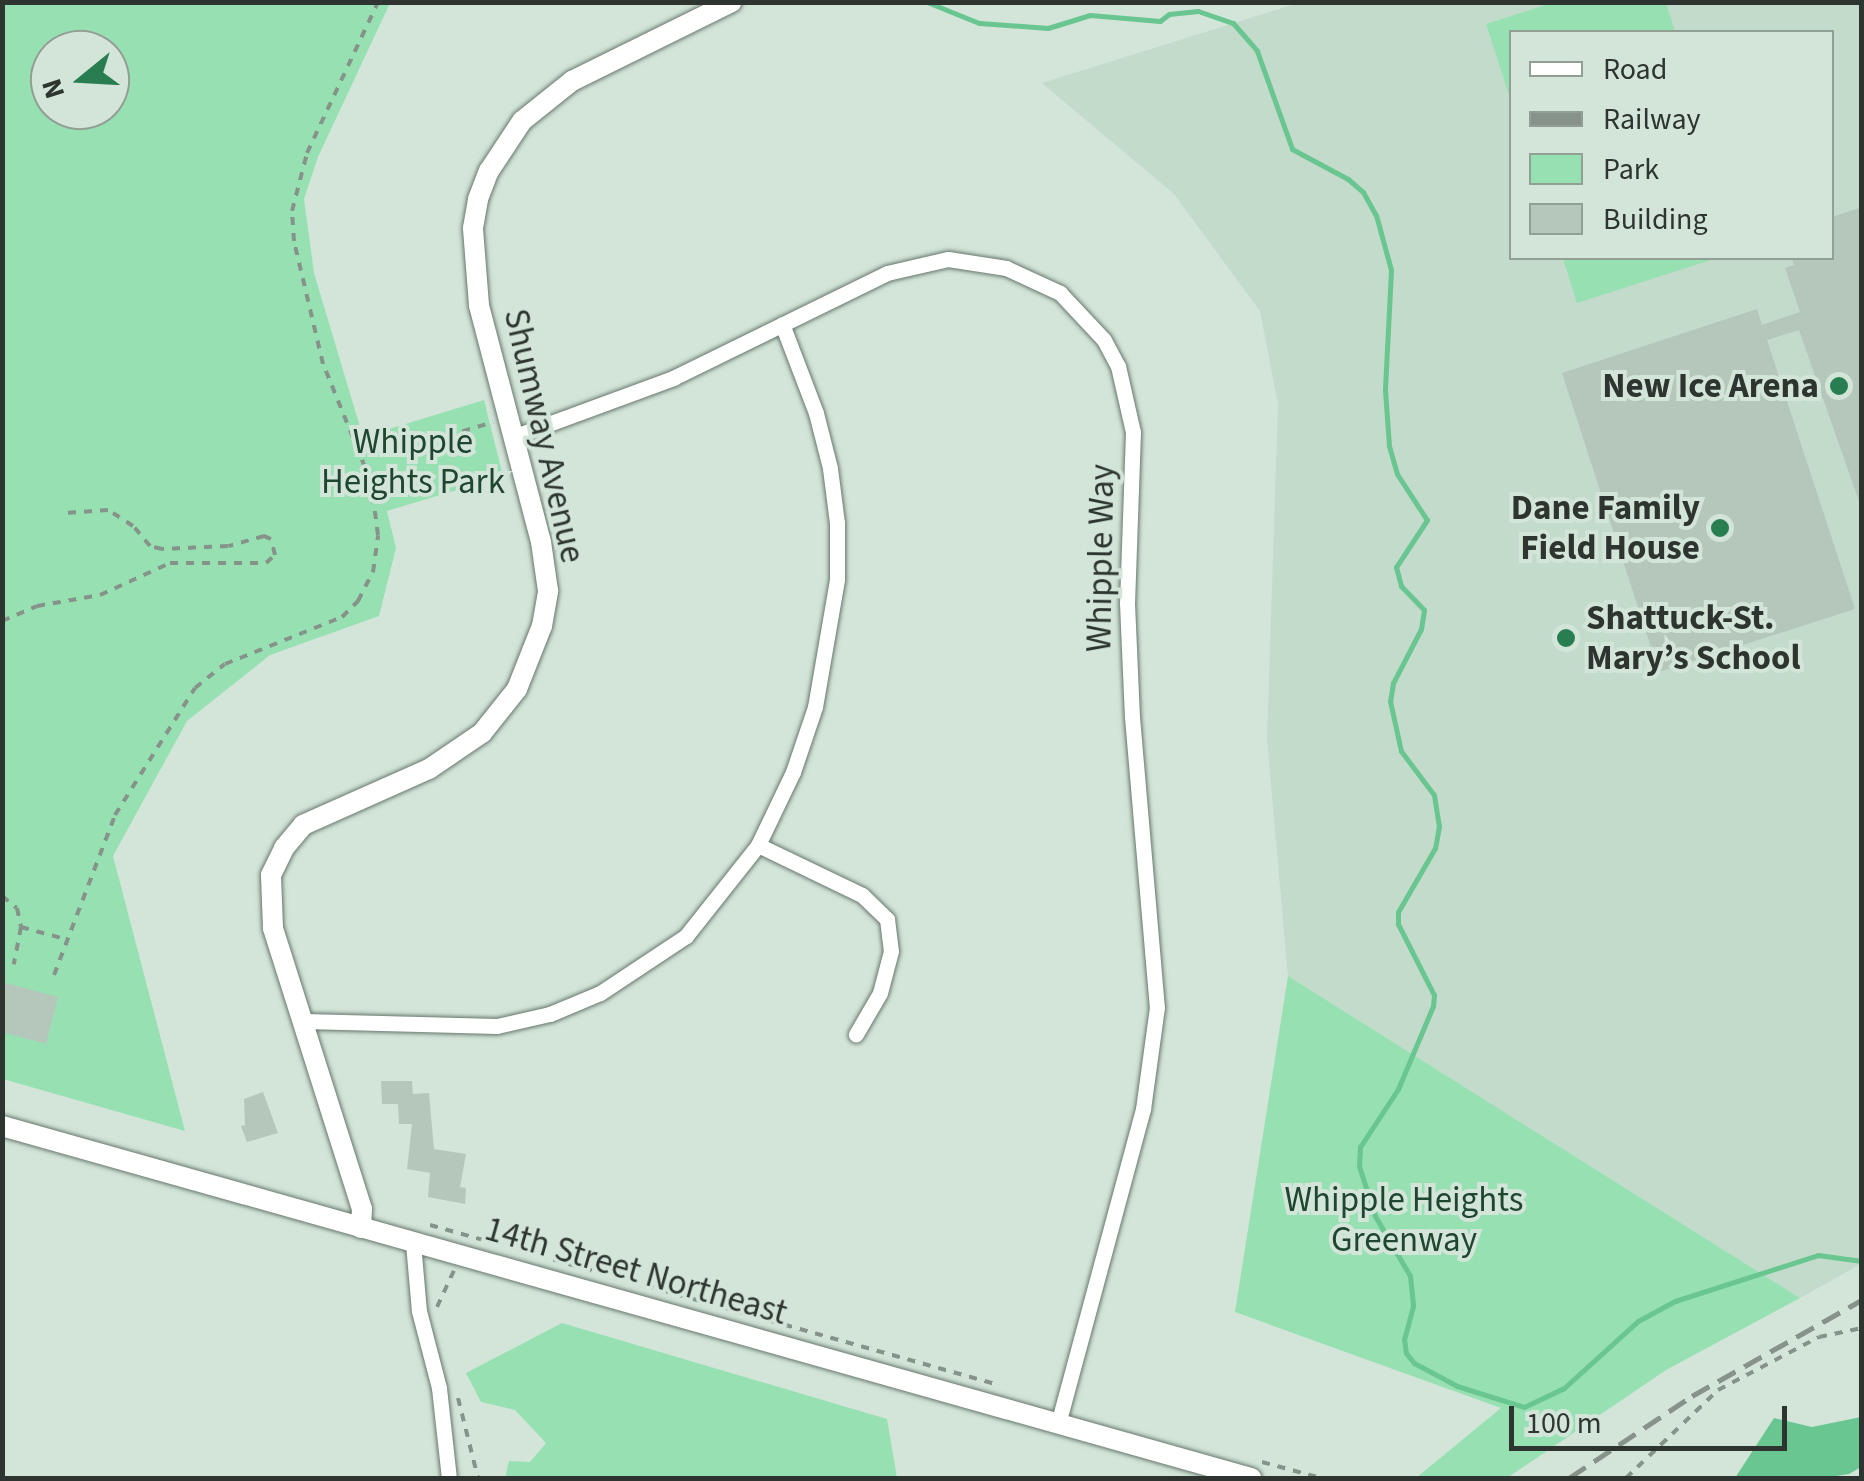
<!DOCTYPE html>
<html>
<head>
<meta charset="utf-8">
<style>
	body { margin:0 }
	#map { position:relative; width:1864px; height:1481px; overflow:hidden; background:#d3e5d9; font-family:"Source Sans 3",sans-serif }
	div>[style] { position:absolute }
	.built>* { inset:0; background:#c2dbca }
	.green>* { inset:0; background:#96e0b2 }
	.water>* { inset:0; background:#69c690 }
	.stream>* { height:5px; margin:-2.5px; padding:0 2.5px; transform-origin:2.5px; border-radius:2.5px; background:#69c690 }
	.building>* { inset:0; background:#b5c7bb }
	.path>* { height:4px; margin-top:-2px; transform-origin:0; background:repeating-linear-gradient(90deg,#86938a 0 8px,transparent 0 16px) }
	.roads { filter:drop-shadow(0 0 2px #67776c) drop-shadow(0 0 2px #67776c) }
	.street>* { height:15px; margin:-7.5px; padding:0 7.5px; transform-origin:7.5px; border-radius:7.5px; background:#fff }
	.secondary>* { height:20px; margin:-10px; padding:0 10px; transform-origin:10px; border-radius:10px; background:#fff }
	.rail>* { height:5px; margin-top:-2.5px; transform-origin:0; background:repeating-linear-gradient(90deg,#86928a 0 20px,transparent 0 30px) }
	.dots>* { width:28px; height:28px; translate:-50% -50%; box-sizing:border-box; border:5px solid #d3e5d9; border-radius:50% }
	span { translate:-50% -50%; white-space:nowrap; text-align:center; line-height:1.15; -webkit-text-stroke:8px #d3e5d9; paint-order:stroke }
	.poi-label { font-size:35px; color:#2e3530; font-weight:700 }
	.right { translate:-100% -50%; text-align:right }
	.left { translate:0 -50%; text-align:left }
	.street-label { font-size:35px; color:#2e3530 }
	.park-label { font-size:35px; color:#1f462f }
	.frame { position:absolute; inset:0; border:5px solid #2e3530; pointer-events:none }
	.legend { position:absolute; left:1509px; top:30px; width:325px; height:230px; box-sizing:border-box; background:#d3e5d9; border:2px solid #919f95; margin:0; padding:12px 18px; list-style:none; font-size:30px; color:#2e3530 }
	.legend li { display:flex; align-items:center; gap:20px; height:50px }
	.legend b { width:50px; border:2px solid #919f95 }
	.north { position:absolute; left:30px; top:30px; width:100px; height:100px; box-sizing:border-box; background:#d3e5d9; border:2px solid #919f95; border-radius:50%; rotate:252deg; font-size:28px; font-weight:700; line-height:40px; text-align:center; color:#2e3530 }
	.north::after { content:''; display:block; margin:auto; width:35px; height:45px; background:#287e51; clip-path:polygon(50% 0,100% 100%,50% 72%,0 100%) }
	.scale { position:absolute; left:1509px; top:1406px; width:278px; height:45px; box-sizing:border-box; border:5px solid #2e3530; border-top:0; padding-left:12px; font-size:30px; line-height:35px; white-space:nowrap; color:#2e3530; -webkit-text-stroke:8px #d3e5d9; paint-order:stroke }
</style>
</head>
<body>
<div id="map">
	<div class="built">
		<i style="clip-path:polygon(evenodd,1298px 3px,1861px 3px,1861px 1264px,1800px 1298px,1288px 976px,1267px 740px,1278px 404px,1260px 311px,1174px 194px,1042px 83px,1298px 3px,1512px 32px,1832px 32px,1832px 258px,1512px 258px,1512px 32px)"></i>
	</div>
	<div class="green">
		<i style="clip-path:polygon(evenodd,2px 3px,390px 3px,318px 157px,304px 199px,314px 273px,363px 437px,484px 400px,503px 476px,387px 511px,396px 548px,379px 616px,270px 655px,187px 721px,113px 856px,185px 1131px,3px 1079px,2px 3px,50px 50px,110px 50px,110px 110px,50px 110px,50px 50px)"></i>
		<i style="clip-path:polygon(1666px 3px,1675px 32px,1512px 32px,1511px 101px,1486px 24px,1552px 3px)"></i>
		<i style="clip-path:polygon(1563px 258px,1717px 258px,1577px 303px)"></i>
		<i style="clip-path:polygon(1288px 976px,1800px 1298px,1666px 1370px,1507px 1478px,1416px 1478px,1501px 1408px,1235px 1312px)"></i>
		<i style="clip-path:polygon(562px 1323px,887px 1419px,897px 1478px,505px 1478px,509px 1461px,530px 1462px,546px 1443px,515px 1410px,481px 1402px,466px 1373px)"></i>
	</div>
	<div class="water">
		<i style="clip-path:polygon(1861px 1417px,1861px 1467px,1849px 1474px,1824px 1478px,1735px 1478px,1774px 1418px,1812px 1427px)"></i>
	</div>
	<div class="stream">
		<i style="left:927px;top:2px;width:56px;rotate:22deg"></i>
		<i style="left:979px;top:23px;width:69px;rotate:4.1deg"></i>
		<i style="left:1048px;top:28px;width:44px;rotate:-17.2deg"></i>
		<i style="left:1090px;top:15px;width:70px;rotate:4.9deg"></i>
		<i style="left:1160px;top:21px;width:11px;rotate:-38deg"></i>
		<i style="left:1169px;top:14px;width:29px;rotate:-6deg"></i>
		<i style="left:1198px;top:11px;width:37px;rotate:19deg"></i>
		<i style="left:1233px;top:23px;width:37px;rotate:49deg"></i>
		<i style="left:1257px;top:51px;width:104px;rotate:70.3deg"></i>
		<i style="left:1292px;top:149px;width:64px;rotate:28.2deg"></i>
		<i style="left:1348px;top:179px;width:20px;rotate:41deg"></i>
		<i style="left:1363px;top:192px;width:26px;rotate:61deg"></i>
		<i style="left:1376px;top:215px;width:57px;rotate:74.7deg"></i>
		<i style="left:1391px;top:270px;width:120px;rotate:92.9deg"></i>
		<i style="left:1385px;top:390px;width:56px;rotate:85.9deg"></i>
		<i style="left:1389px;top:446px;width:29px;rotate:74deg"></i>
		<i style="left:1397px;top:474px;width:55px;rotate:56.9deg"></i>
		<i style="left:1427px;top:520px;width:56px;rotate:123.4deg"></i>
		<i style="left:1396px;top:567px;width:20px;rotate:75deg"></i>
		<i style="left:1401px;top:586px;width:33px;rotate:46deg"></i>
		<i style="left:1424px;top:610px;width:19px;rotate:99deg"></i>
		<i style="left:1421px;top:629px;width:61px;rotate:117.4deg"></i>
		<i style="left:1393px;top:683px;width:18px;rotate:99deg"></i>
		<i style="left:1390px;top:701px;width:51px;rotate:77.6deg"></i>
		<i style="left:1401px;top:751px;width:55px;rotate:53.1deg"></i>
		<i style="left:1434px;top:795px;width:31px;rotate:81deg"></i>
		<i style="left:1439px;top:826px;width:22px;rotate:100deg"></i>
		<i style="left:1435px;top:848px;width:74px;rotate:120deg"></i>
		<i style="left:1398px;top:912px;width:12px;rotate:90deg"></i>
		<i style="left:1398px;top:924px;width:80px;rotate:63.1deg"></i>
		<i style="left:1434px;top:995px;width:11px;rotate:95deg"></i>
		<i style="left:1433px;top:1006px;width:90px;rotate:112.9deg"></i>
		<i style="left:1398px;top:1089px;width:69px;rotate:123.2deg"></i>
		<i style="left:1360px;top:1147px;width:19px;rotate:93deg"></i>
		<i style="left:1359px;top:1166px;width:52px;rotate:72.3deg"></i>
		<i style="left:1375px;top:1216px;width:69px;rotate:59.7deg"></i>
		<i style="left:1410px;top:1276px;width:30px;rotate:84deg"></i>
		<i style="left:1413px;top:1306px;width:34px;rotate:105deg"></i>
		<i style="left:1404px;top:1339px;width:14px;rotate:82deg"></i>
		<i style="left:1406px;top:1353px;width:13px;rotate:51deg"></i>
		<i style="left:1414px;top:1363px;width:49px;rotate:28.1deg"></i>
		<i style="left:1457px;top:1386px;width:70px;rotate:17.4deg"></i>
		<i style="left:1524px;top:1407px;width:44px;rotate:-25.4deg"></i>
		<i style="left:1564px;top:1388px;width:100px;rotate:-42.2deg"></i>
		<i style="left:1638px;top:1321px;width:42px;rotate:-28.4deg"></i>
		<i style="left:1675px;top:1301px;width:150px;rotate:-17.8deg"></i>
		<i style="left:1818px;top:1255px;width:44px;rotate:7.8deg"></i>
	</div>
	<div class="building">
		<i style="clip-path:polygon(1862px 207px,1862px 510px,1799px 330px,1767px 340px,1855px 609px,1659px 672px,1562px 373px,1757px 309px,1762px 325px,1800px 312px,1785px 268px,1794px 265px,1792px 258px,1832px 258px,1832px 217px)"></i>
		<i style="clip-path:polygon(2px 982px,58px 997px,46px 1044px,2px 1032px)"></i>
		<i style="clip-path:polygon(381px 1081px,412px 1081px,413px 1094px,429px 1093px,434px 1149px,466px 1154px,460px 1187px,466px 1188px,465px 1204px,428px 1197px,430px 1173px,407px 1169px,412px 1124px,399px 1124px,398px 1104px,382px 1104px)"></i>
		<i style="clip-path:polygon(263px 1092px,278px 1133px,247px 1142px,241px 1126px,245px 1125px,244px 1099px)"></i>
	</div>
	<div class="path">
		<i style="left:449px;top:443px;width:7px;rotate:-106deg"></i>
		<i style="left:447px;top:436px;width:48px;rotate:-16.9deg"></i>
		<i style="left:2px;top:621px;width:38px;rotate:-23deg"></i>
		<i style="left:37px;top:606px;width:64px;rotate:-9.9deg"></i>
		<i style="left:100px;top:595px;width:77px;rotate:-24.6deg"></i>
		<i style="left:170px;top:563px;width:96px"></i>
		<i style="left:266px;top:563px;width:12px;rotate:-42deg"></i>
		<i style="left:275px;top:555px;width:16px;rotate:-104deg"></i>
		<i style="left:271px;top:539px;width:8px;rotate:-157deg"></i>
		<i style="left:264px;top:536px;width:37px;rotate:164deg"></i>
		<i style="left:228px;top:546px;width:66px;rotate:177.4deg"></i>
		<i style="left:162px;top:549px;width:12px;rotate:-166deg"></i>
		<i style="left:150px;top:546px;width:26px;rotate:-130deg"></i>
		<i style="left:133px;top:526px;width:30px;rotate:-147deg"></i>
		<i style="left:108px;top:510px;width:43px;rotate:176deg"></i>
		<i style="left:2px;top:896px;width:19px;rotate:39deg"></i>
		<i style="left:17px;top:908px;width:19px;rotate:78deg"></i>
		<i style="left:21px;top:927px;width:38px;rotate:101deg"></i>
		<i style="left:21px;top:927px;width:46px;rotate:15.3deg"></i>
		<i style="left:54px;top:975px;width:171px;rotate:-69.1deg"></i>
		<i style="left:115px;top:815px;width:150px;rotate:-57.8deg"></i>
		<i style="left:195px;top:688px;width:38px;rotate:-39deg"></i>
		<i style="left:225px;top:664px;width:126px;rotate:-21.9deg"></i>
		<i style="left:342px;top:617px;width:23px;rotate:-45deg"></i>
		<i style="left:358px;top:601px;width:33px;rotate:-63deg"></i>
		<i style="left:373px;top:572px;width:37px;rotate:-82deg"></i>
		<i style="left:378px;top:535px;width:53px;rotate:-97.5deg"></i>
		<i style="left:371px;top:482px;width:127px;rotate:-112.1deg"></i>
		<i style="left:323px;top:364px;width:126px;rotate:-103.3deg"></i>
		<i style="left:294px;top:241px;width:30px;rotate:-94deg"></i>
		<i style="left:292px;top:211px;width:60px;rotate:-75.5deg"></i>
		<i style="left:307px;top:153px;width:167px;rotate:-64.8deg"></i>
		<i style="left:430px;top:1225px;width:591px;rotate:15.71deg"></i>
		<i style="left:437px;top:1307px;width:40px;rotate:-65deg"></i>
		<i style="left:458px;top:1398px;width:82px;rotate:76deg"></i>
		<i style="left:1262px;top:1462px;width:61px;rotate:15.2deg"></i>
		<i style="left:1626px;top:1478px;width:127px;rotate:-43.7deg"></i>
		<i style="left:1718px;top:1390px;width:114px;rotate:-27.7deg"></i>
		<i style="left:1819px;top:1337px;width:44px;rotate:-11.8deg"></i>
	</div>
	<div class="roads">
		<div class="street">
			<i style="left:513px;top:437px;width:171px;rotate:-20.2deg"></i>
			<i style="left:673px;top:378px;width:238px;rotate:-26.1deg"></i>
			<i style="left:887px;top:273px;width:63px;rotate:-12.9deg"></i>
			<i style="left:948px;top:259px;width:59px;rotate:8.8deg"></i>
			<i style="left:1006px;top:268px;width:60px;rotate:24.8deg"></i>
			<i style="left:1060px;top:293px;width:64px;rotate:46.9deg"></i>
			<i style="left:1104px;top:340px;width:30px;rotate:62deg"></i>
			<i style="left:1118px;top:366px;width:68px;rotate:77.2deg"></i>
			<i style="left:1133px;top:432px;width:171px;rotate:92deg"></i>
			<i style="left:1127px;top:603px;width:114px;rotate:87.5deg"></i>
			<i style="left:1132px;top:717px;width:291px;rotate:85.1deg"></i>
			<i style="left:1157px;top:1007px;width:103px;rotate:97.8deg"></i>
			<i style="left:1143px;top:1109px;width:325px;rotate:105.1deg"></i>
			<i style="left:758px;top:845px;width:115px;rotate:25.7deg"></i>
			<i style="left:862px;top:895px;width:35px;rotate:44deg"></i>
			<i style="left:887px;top:919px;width:32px;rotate:83deg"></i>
			<i style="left:891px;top:951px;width:43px;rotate:104.7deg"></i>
			<i style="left:880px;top:993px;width:48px;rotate:120.3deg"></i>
			<i style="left:304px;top:1021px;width:193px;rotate:1.5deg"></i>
			<i style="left:497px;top:1026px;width:54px;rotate:-12.8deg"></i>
			<i style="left:550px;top:1014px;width:54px;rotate:-22.8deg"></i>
			<i style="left:600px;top:993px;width:103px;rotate:-33.5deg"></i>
			<i style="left:686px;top:936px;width:116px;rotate:-51.6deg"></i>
			<i style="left:758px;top:845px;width:81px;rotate:-64.4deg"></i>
			<i style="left:793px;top:772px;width:69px;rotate:-71.3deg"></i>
			<i style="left:815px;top:707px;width:130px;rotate:-80.2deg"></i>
			<i style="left:837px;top:579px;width:56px;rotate:-90deg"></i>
			<i style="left:837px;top:523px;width:55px;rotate:-97.3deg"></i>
			<i style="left:830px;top:468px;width:57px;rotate:-104.3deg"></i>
			<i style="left:816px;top:413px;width:95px;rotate:-110.9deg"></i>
			<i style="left:413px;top:1243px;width:68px;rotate:85deg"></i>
			<i style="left:419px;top:1311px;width:80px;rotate:75.4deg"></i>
			<i style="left:439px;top:1388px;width:91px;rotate:83.7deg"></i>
		</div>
		<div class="secondary">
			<i style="left:2px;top:1126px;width:1298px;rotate:15.74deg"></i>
			<i style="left:361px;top:1228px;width:19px;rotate:-87deg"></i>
			<i style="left:362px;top:1209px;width:295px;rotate:-107.6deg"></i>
			<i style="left:273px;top:928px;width:53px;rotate:-92.2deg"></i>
			<i style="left:271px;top:875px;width:30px;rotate:-64deg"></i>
			<i style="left:284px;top:848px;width:30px;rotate:-50deg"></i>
			<i style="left:303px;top:825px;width:138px;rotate:-24deg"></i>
			<i style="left:429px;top:769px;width:64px;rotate:-34.2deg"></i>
			<i style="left:482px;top:733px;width:56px;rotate:-51.5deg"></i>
			<i style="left:517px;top:689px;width:68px;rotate:-68.4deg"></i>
			<i style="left:542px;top:626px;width:36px;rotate:-80deg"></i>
			<i style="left:548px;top:591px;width:49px;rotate:-98.1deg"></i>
			<i style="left:541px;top:542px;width:245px;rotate:-104.7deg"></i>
			<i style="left:479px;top:305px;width:77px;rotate:-94.5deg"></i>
			<i style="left:473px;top:228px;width:29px;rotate:-80deg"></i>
			<i style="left:478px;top:199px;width:30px;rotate:-69deg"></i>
			<i style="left:489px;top:171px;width:60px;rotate:-56.6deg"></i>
			<i style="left:522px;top:121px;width:64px;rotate:-38.7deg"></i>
			<i style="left:572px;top:81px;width:178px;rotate:-26.3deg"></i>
		</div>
	</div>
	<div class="rail">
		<i style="left:1569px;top:1478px;width:148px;rotate:-33.7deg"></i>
		<i style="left:1692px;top:1396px;width:195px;rotate:-29.5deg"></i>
	</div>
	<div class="dots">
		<i style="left:1839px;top:386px;background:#287e51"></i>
		<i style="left:1720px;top:528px;background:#287e51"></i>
		<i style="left:1566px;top:638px;background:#287e51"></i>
	</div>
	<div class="poi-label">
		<span class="right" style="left:1819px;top:386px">New Ice Arena</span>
		<span class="right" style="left:1700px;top:528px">Dane Family<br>Field House</span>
		<span class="left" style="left:1586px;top:638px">Shattuck-St.<br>Mary’s School</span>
	</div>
	<div class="street-label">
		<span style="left:544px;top:436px;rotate:77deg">Shumway Avenue</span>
		<span style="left:1101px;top:558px;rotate:-89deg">Whipple Way</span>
		<span style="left:636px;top:1271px;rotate:16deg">14th Street Northeast</span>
	</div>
	<div class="park-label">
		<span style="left:413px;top:462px">Whipple<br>Heights Park</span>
		<span style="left:1404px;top:1220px">Whipple Heights<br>Greenway</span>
	</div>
	<div class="frame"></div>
	<ul class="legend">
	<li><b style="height:12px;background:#fff"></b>Road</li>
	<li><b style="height:12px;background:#86928a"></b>Railway</li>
	<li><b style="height:28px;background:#96e0b2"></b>Park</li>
	<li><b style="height:28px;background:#b5c7bb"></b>Building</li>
	</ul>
	<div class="north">N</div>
	<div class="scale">100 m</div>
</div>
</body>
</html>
